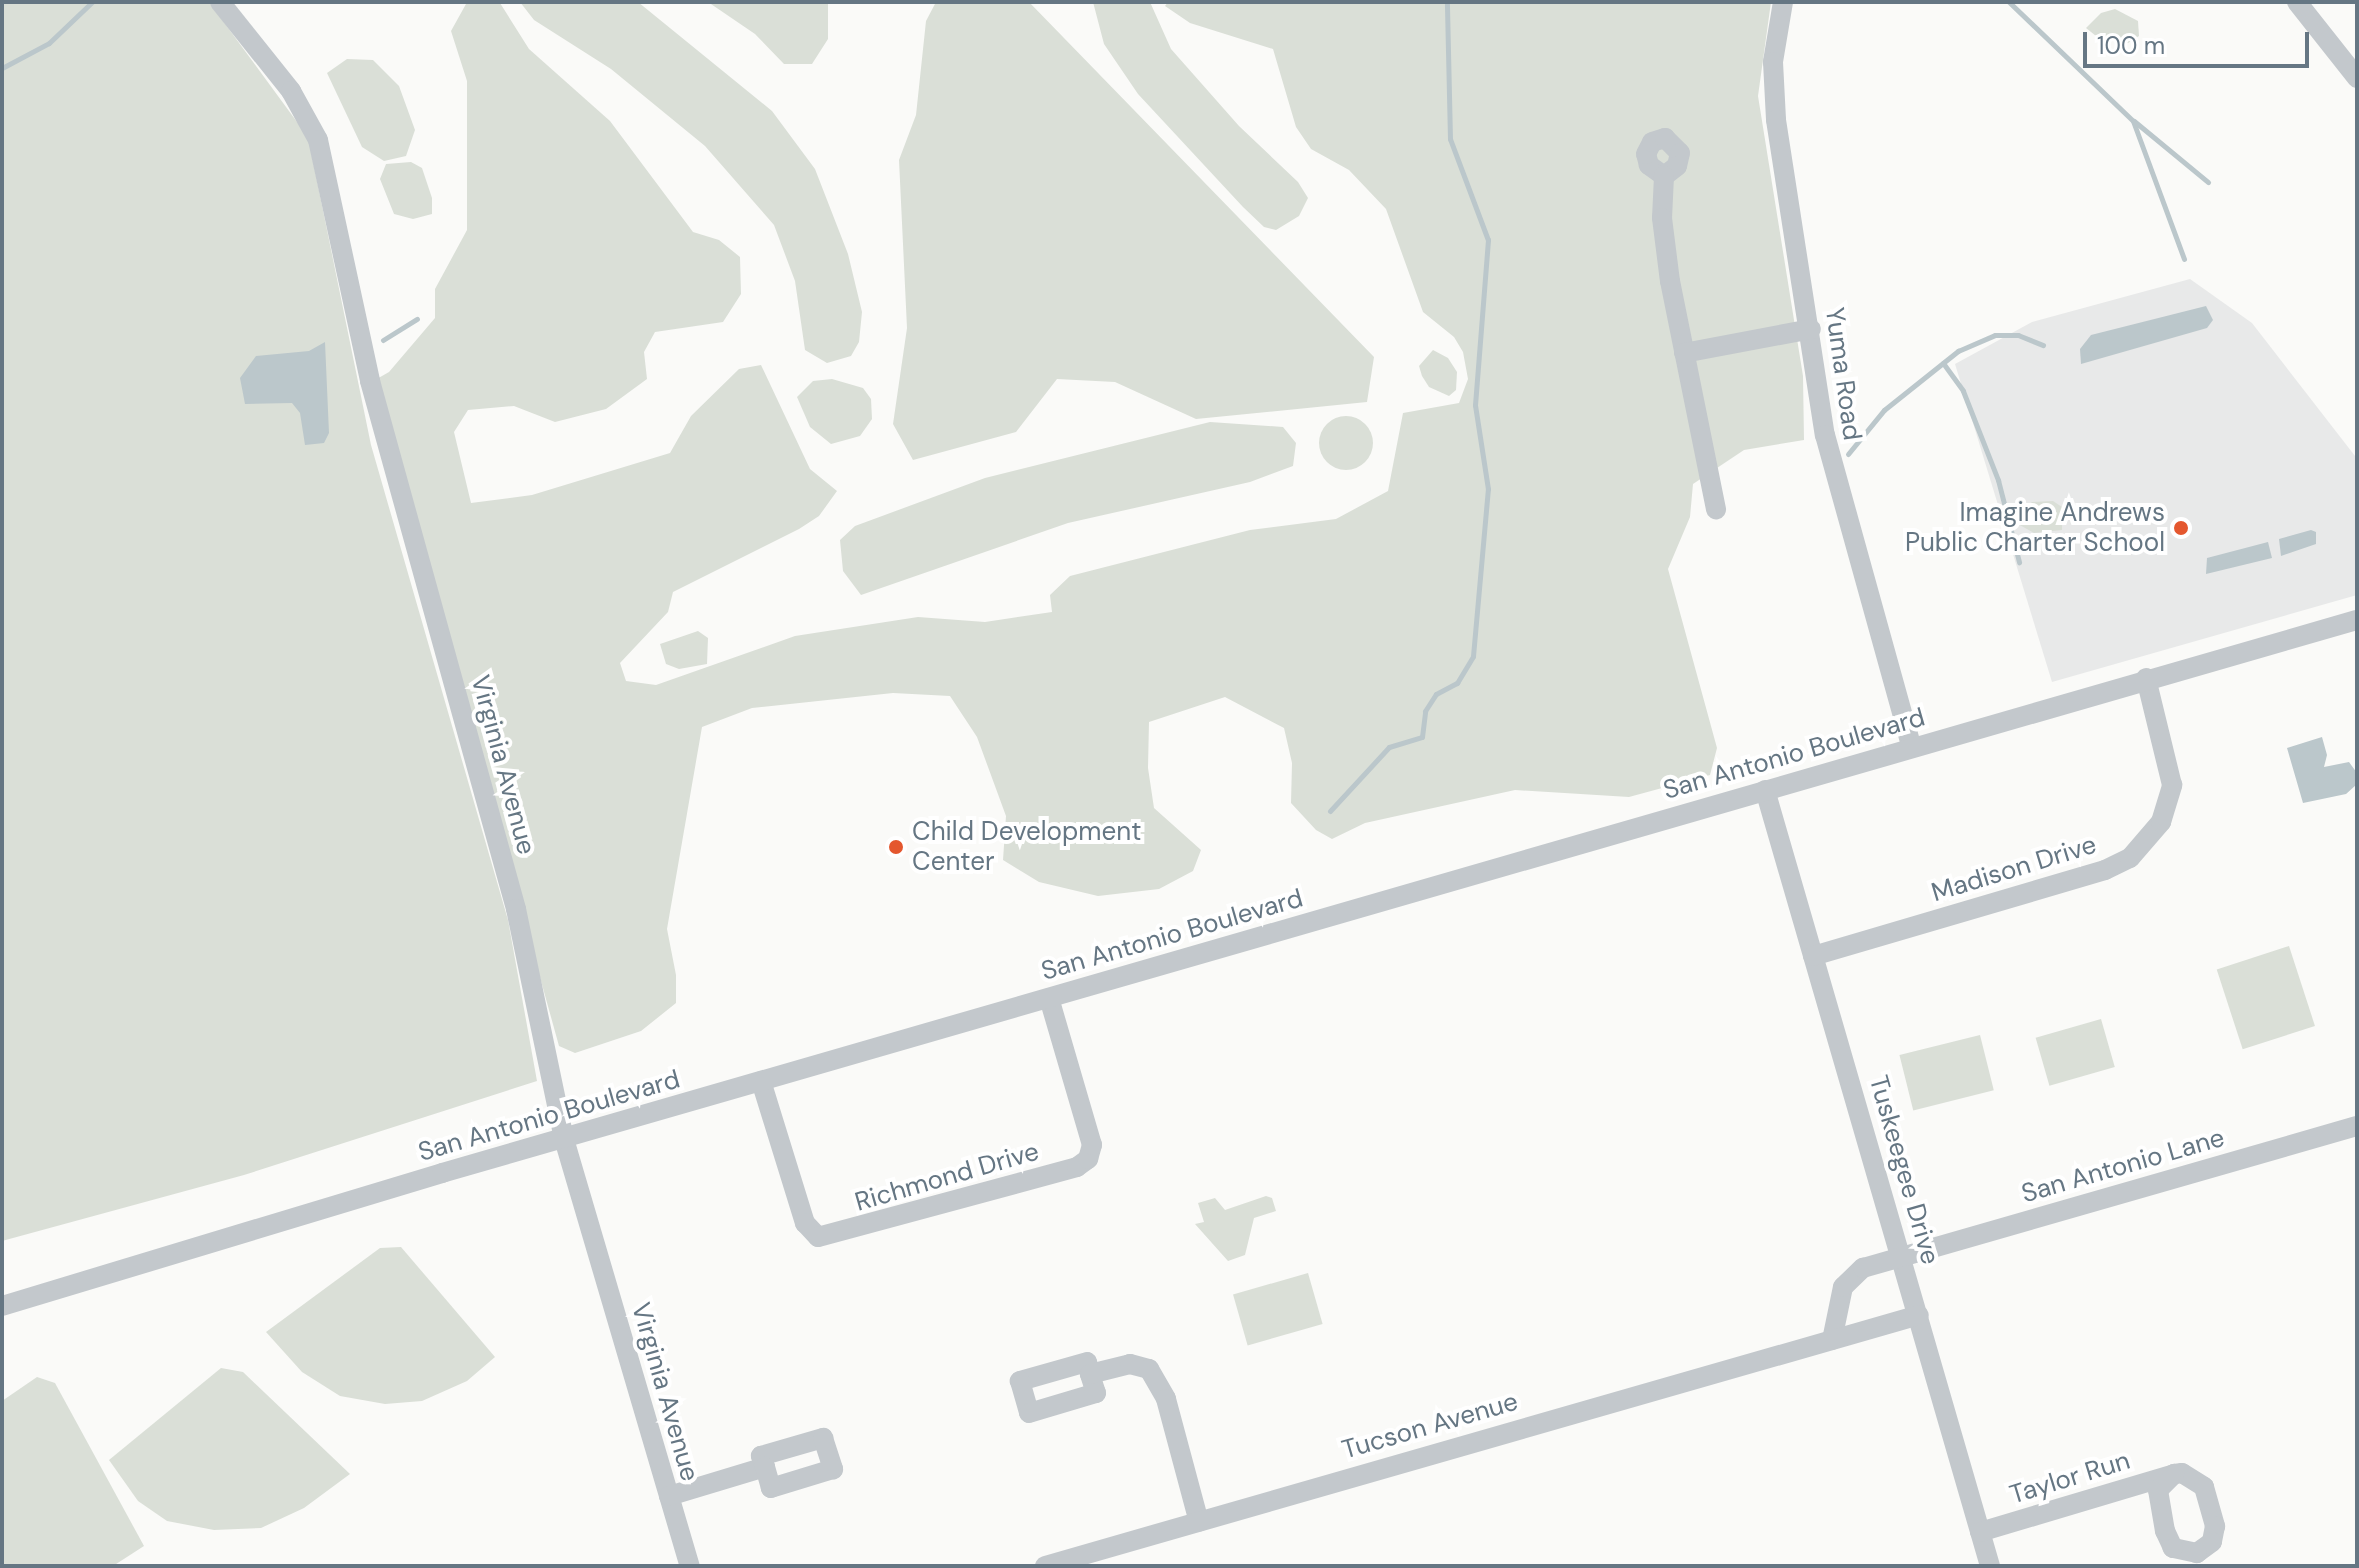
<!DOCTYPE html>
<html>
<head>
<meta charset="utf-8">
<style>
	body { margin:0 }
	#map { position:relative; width:2359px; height:1568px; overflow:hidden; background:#fafaf8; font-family:"DM Sans",sans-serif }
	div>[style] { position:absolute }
	.built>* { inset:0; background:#e8e9e9 }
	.green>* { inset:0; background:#dadfd7; transform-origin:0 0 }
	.round { border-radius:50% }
	.water>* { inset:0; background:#bbc7cb }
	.stream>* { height:5px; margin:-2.5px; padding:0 2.5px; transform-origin:2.5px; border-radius:2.5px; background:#bbc7cb }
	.minor>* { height:20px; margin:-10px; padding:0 10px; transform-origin:10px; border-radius:10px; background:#c3c8cc }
	.dots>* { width:22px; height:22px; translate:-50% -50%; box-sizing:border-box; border:4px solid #fff; border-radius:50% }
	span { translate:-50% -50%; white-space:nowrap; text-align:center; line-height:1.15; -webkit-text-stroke:8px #fff; paint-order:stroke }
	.street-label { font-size:26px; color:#657683 }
	.poi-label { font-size:26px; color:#657683 }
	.right { translate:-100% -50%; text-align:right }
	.left { translate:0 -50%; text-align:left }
	.frame { position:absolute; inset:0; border:4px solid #657683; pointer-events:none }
	.scale { position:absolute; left:2083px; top:32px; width:226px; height:36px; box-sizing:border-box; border:4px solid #657683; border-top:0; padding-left:10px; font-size:24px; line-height:28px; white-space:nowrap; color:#657683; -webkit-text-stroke:6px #fff; paint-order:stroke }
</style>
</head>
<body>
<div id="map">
	<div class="built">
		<i style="clip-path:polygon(2190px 279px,2252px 323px,2355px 456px,2357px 595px,2052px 682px,1955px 364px,2032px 322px)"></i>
	</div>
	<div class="green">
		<i style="clip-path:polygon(2px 2px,209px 2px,308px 137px,371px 445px,508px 920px,537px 1081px,244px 1175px,2px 1241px)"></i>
		<i style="clip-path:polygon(520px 2px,638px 2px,772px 111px,815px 169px,848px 254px,862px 312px,859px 342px,851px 356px,827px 363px,805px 350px,795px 281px,774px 225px,705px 146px,611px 69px,534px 20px)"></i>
		<i style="clip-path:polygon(708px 2px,828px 2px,828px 39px,812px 64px,784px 64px,755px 34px)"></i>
		<i style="clip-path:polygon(936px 2px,1029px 2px,1374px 357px,1367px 402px,1196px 419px,1115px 382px,1057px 379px,1016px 432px,913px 460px,893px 424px,907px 328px,899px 160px,916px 115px,926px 21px)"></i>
		<i style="clip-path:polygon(1093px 2px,1150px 2px,1171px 49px,1239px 126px,1298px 182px,1308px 198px,1299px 216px,1276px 230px,1264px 227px,1243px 207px,1138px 94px,1104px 44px)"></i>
		<i style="clip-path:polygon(1168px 2px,1771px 2px,1758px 96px,1803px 376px,1804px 440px,1744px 450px,1693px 484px,1690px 517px,1668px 569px,1717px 748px,1710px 775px,1629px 797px,1515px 790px,1365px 823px,1332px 839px,1316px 830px,1291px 803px,1292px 763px,1284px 728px,1225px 697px,1149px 722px,1148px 768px,1154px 808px,1201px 850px,1193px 871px,1159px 889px,1098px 896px,1039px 882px,1003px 860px,1006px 816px,977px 737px,950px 696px,893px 693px,752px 708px,702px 727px,667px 929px,676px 975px,676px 1003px,641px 1031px,575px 1053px,559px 1046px,375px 380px,389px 372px,435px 318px,435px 289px,467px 230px,467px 81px,451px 31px,466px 4px,500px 3px,529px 49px,610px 121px,693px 232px,719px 240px,740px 257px,741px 294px,723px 322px,655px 332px,644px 352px,647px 379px,606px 409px,555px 422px,514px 406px,468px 410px,454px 432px,471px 503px,532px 495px,670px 453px,691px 416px,739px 369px,761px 365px,810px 469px,837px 491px,819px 516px,799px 529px,673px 592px,668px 612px,620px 663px,626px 681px,656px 685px,795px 636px,918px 617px,985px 622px,1052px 612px,1050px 595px,1070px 576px,1250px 530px,1336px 519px,1388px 491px,1403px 413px,1459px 403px,1468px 379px,1463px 352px,1454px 337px,1423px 312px,1386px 209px,1349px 170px,1311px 149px,1296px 127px,1273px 49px,1190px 23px,1165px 6px)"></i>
		<i style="clip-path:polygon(2115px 9px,2138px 21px,2139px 36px,2128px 43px,2096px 36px,2086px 28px,2101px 13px)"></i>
		<i style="clip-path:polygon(347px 59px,373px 60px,399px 86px,415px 130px,406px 156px,384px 161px,362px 147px,327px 73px)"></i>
		<i style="clip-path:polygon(411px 162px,422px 168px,432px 198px,432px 214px,413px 219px,394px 214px,380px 179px,386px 164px)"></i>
		<i style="clip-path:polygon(1433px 350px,1448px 358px,1457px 372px,1456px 390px,1449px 396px,1429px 387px,1422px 376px,1419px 366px)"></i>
		<i style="clip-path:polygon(832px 379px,863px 388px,871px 399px,872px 419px,860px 436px,831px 444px,810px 427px,797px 397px,813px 381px)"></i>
		<i class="round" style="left:1319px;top:416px;width:54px;height:54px"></i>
		<i style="clip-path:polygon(1210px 422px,1283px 427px,1296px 443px,1293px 466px,1250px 482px,1068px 523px,861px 595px,843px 571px,840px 540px,855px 526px,985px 478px)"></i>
		<i style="clip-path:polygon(2053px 501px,2062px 507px,2062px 530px,2034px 533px,2018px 524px,2017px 516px,2032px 502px)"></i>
		<i style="clip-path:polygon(698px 631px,708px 638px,707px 664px,679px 669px,666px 664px,660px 644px)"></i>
		<i style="left:2289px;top:946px;width:84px;height:76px;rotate:72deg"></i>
		<i style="left:2101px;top:1019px;width:50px;height:68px;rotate:74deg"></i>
		<i style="left:1980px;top:1035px;width:57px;height:83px;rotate:76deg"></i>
		<i style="clip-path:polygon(1266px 1196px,1272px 1198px,1276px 1211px,1254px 1218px,1245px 1255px,1228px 1261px,1195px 1224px,1204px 1222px,1198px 1203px,1215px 1198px,1225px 1210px)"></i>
		<i style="clip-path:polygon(401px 1247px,495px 1357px,467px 1381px,422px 1401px,385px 1404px,340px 1396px,302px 1372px,266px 1332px,380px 1248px)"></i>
		<i style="left:1308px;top:1273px;width:53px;height:78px;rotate:74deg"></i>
		<i style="clip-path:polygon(221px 1368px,243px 1372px,350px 1474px,304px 1508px,261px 1528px,214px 1530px,167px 1521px,138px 1501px,109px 1460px)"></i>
		<i style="clip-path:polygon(37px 1377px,55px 1383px,144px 1546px,113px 1566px,2px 1566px,2px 1401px)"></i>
	</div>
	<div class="water">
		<i style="clip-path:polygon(2206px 306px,2213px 320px,2207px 328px,2081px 364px,2080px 349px,2091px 335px)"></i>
		<i style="clip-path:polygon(325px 342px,329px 433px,324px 443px,305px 445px,300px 413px,292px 403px,245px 404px,240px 378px,256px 356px,309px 351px)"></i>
		<i style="clip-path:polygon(2311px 530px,2316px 532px,2316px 544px,2281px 556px,2279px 539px)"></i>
		<i style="clip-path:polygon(2268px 542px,2272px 558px,2206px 574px,2207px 558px)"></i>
		<i style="clip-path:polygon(2322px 737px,2327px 755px,2324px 767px,2349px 762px,2357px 773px,2356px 785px,2346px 794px,2303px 803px,2287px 748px)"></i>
	</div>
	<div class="stream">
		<i style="left:2009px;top:2px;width:172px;rotate:43.8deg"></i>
		<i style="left:2133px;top:121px;width:147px;rotate:69.7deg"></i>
		<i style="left:2px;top:68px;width:53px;rotate:-28deg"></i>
		<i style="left:49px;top:43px;width:59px;rotate:-43.6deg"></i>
		<i style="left:2134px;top:121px;width:96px;rotate:39.5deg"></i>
		<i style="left:383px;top:340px;width:40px;rotate:-32deg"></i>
		<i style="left:1943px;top:363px;width:34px;rotate:54deg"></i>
		<i style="left:1963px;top:391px;width:96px;rotate:68.5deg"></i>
		<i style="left:1998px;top:480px;width:85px;rotate:75.6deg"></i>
		<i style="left:1848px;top:454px;width:57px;rotate:-50.7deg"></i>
		<i style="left:1884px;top:410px;width:95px;rotate:-38.6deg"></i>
		<i style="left:1958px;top:351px;width:40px;rotate:-23.4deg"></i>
		<i style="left:1995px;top:335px;width:23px"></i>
		<i style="left:2018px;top:335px;width:27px;rotate:22deg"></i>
		<i style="left:1330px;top:811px;width:87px;rotate:-47.3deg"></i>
		<i style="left:1389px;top:747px;width:34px;rotate:-17deg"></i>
		<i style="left:1422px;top:737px;width:26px;rotate:-83deg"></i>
		<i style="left:1425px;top:711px;width:20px;rotate:-57deg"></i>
		<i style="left:1436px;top:694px;width:24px;rotate:-28deg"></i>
		<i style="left:1457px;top:683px;width:31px;rotate:-59deg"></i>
		<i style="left:1473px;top:656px;width:168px;rotate:-84.9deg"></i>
		<i style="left:1488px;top:489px;width:85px;rotate:-98.8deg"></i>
		<i style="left:1475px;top:405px;width:166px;rotate:-85.5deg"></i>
		<i style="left:1488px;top:240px;width:108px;rotate:-110.6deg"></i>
		<i style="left:1450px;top:139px;width:137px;rotate:-91.3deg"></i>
	</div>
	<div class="minor">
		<i style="left:220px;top:2px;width:114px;rotate:51.4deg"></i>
		<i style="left:291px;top:91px;width:56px;rotate:61.1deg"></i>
		<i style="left:318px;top:140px;width:247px;rotate:77.8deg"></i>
		<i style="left:370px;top:381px;width:548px;rotate:74.54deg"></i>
		<i style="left:516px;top:909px;width:235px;rotate:78.2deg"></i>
		<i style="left:564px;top:1139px;width:445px;rotate:73.6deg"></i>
		<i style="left:1783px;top:2px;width:61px;rotate:99.5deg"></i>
		<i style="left:1773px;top:62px;width:58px;rotate:87deg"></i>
		<i style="left:1776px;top:120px;width:319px;rotate:81.2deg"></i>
		<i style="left:1825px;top:435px;width:323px;rotate:74.5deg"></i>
		<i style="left:2297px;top:2px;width:97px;rotate:51.7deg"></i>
		<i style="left:1664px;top:176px;width:19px;rotate:-144deg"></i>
		<i style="left:1649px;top:165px;width:11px;rotate:-105deg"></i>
		<i style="left:1646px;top:154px;width:13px;rotate:-63deg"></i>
		<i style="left:1652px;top:142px;width:14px;rotate:-17deg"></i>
		<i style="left:1665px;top:138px;width:21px;rotate:45deg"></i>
		<i style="left:1680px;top:153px;width:13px;rotate:103deg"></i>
		<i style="left:1677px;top:166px;width:16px;rotate:142deg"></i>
		<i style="left:1664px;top:176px;width:42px;rotate:92.7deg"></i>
		<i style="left:1662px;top:218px;width:64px;rotate:82.8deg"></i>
		<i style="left:1670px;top:281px;width:233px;rotate:78.6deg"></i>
		<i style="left:1684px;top:353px;width:129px;rotate:-10.7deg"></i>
		<i style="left:1765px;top:790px;width:808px;rotate:73.83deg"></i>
		<i style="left:1813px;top:956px;width:304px;rotate:-16.4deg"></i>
		<i style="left:2105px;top:870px;width:28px;rotate:-26deg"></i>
		<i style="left:2130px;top:858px;width:48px;rotate:-49.3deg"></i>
		<i style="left:2161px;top:822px;width:39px;rotate:-73deg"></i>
		<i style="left:2172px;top:785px;width:110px;rotate:-103.7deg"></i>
		<i style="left:761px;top:1081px;width:149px;rotate:72.8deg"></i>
		<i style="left:805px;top:1223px;width:19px;rotate:47deg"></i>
		<i style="left:818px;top:1237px;width:268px;rotate:-15.1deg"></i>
		<i style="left:1077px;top:1167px;width:14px;rotate:-36deg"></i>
		<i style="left:1088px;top:1159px;width:15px;rotate:-74deg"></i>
		<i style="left:1092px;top:1145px;width:153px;rotate:-106.3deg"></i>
		<i style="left:2px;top:1306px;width:460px;rotate:-16.8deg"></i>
		<i style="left:442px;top:1173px;width:1993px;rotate:-16.11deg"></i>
		<i style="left:1832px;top:1340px;width:54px;rotate:-78.3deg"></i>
		<i style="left:1843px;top:1287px;width:28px;rotate:-44deg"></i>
		<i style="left:1863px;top:1268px;width:514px;rotate:-16.04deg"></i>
		<i style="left:1090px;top:1374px;width:12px;rotate:-104deg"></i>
		<i style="left:1087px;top:1362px;width:70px;rotate:164.2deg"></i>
		<i style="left:1020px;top:1381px;width:33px;rotate:74deg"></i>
		<i style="left:1029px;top:1413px;width:70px;rotate:-16.6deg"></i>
		<i style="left:1096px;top:1393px;width:20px;rotate:-108deg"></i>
		<i style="left:1090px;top:1374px;width:41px;rotate:-14deg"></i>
		<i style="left:1130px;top:1364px;width:20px;rotate:15deg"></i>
		<i style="left:1149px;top:1369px;width:34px;rotate:60deg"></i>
		<i style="left:1166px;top:1399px;width:127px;rotate:75deg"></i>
		<i style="left:669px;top:1496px;width:100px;rotate:-16.8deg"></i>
		<i style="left:765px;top:1467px;width:12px;rotate:-110deg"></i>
		<i style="left:761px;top:1456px;width:65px;rotate:-16.2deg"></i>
		<i style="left:823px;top:1438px;width:33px;rotate:72deg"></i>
		<i style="left:833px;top:1469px;width:65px;rotate:163deg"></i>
		<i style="left:771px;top:1488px;width:22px;rotate:-106deg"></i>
		<i style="left:1980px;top:1532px;width:202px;rotate:-16.6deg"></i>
		<i style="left:2174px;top:1474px;width:8px;rotate:-7deg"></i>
		<i style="left:2182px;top:1473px;width:26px;rotate:32deg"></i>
		<i style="left:2204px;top:1487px;width:41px;rotate:74.2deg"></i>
		<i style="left:2215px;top:1526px;width:16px;rotate:101deg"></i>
		<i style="left:2212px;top:1542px;width:19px;rotate:144deg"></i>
		<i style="left:2197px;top:1553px;width:25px;rotate:-168deg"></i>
		<i style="left:2173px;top:1548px;width:19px;rotate:-115deg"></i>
		<i style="left:2165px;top:1531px;width:42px;rotate:-99.7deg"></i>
		<i style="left:2158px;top:1490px;width:23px;rotate:-45deg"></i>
		<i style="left:1045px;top:1566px;width:909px;rotate:-16.02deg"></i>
	</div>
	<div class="dots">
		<i style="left:2181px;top:528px;background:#e4572e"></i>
		<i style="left:896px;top:847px;background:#e4572e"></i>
	</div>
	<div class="street-label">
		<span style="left:1843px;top:374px;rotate:82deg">Yuma Road</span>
		<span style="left:1794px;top:754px;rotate:-16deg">San Antonio Boulevard</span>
		<span style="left:503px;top:765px;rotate:75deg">Virginia Avenue</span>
		<span style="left:2014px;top:869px;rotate:-17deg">Madison Drive</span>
		<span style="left:1172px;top:935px;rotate:-16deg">San Antonio Boulevard</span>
		<span style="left:549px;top:1116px;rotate:-16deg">San Antonio Boulevard</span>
		<span style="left:2123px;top:1166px;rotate:-16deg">San Antonio Lane</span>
		<span style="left:1904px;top:1170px;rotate:74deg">Tuskeegee Drive</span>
		<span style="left:947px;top:1177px;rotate:-16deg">Richmond Drive</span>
		<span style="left:665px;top:1392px;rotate:74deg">Virginia Avenue</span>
		<span style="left:1430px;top:1426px;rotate:-16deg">Tucson Avenue</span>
		<span style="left:2070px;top:1478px;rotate:-17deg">Taylor Run</span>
	</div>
	<div class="poi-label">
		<span class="right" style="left:2165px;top:528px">Imagine Andrews<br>Public Charter School</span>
		<span class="left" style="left:912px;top:847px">Child Development<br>Center</span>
	</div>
	<div class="frame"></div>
	<div class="scale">100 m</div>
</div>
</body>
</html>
